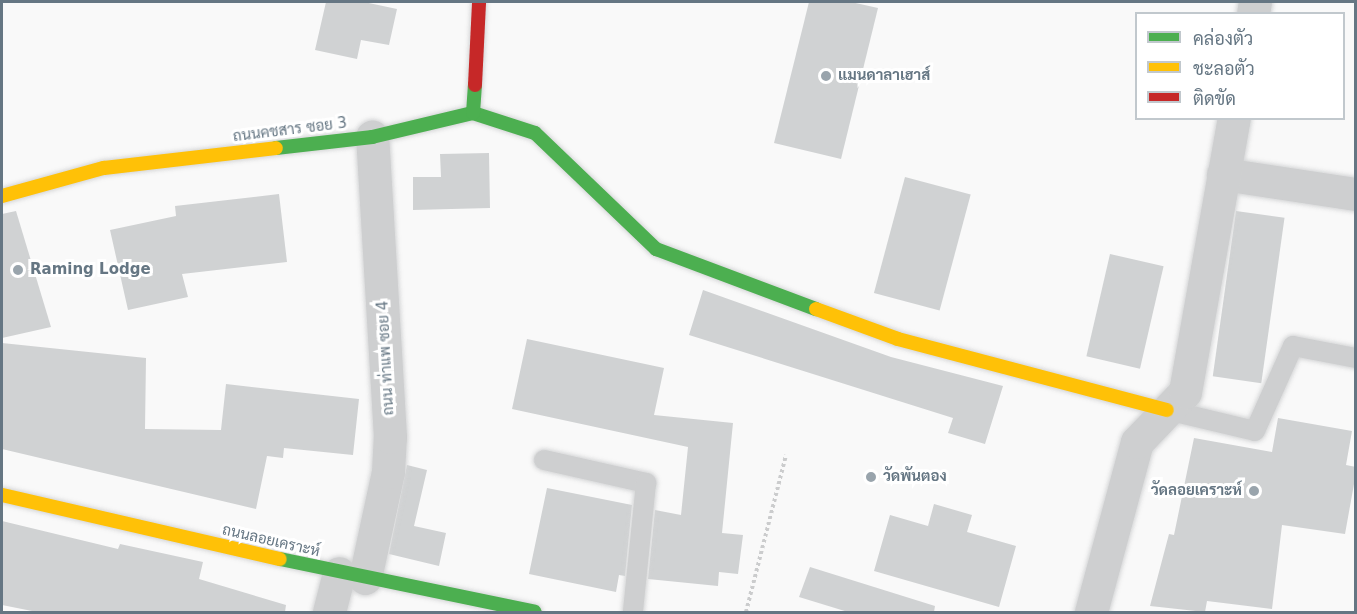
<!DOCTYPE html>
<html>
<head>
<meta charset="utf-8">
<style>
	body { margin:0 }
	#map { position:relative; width:1357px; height:614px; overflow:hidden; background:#f9f9f9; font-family:"DejaVu Sans",Sarabun,sans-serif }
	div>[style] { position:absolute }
	.building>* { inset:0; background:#d0d2d3; transform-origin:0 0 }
	.path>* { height:4px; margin-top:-2px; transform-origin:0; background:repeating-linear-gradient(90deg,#cbcccd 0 3px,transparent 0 6px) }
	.roads { filter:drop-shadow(0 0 2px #d5d6d7) drop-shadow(0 0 2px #d5d6d7) }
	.lane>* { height:20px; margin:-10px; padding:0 10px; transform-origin:10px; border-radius:10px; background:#cecfd0 }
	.street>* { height:33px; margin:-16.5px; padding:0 16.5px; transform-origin:16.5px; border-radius:16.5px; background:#cecfd0 }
	.fast>* { height:14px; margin:-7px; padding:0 7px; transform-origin:7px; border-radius:7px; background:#4caf50 }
	.slow>* { height:14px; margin:-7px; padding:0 7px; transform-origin:7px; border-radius:7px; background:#ffc107 }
	.jam>* { height:14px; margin:-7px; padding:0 7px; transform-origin:7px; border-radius:7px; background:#c62828 }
	.dots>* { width:16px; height:16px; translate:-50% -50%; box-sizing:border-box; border:3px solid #fff; border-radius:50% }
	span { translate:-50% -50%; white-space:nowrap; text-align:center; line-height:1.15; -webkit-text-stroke:6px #fff; paint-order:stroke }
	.poi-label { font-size:15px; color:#657683; font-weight:700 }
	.left { translate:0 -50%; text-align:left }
	.right { translate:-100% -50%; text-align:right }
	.street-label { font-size:15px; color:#657683 }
	.frame { position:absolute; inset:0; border:3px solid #657683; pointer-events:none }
	.legend { position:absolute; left:1135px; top:12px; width:210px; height:108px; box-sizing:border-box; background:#fff; border:2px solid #c1c8cd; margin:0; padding:8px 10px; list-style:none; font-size:18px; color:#657683 }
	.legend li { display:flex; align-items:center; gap:12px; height:30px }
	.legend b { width:30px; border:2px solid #c1c8cd }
</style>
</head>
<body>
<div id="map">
	<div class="building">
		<i style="clip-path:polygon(326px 2px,364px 2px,397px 9px,389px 45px,361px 40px,357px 59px,315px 50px)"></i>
		<i style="clip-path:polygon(809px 2px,851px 2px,878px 8px,841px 159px,774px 143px)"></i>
		<i style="clip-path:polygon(489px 153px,490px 208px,413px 210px,413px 177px,441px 177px,440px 154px)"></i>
		<i style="left:905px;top:177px;width:68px;height:120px;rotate:15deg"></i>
		<i style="clip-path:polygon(279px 194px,287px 262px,182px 274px,188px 297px,128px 310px,110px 230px,176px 216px,175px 206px)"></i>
		<i style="clip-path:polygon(16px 211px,51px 327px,2px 338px,2px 214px)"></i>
		<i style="left:1236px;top:211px;width:49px;height:167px;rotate:8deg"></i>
		<i style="left:1110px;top:254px;width:55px;height:105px;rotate:13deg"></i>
		<i style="clip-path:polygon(703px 290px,891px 357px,1003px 386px,985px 444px,948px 433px,953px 418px,689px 335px)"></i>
		<i style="clip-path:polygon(527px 339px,664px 368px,654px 415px,733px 423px,722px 533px,743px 535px,738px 574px,719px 572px,718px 586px,648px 579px,655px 510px,681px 515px,688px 447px,512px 409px)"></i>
		<i style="clip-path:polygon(2px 343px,146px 358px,145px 429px,221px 430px,226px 384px,359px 399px,353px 455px,284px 448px,283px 458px,267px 456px,256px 509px,2px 449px)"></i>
		<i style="clip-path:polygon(1278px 418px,1352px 431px,1346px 465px,1356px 467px,1356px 473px,1345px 534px,1282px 525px,1272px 609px,1207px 601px,1205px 612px,1150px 606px,1169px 534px,1174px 535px,1194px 438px,1272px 452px)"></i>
		<i style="clip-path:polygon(407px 465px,427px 470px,414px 526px,446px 533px,439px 566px,389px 554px)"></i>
		<i style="clip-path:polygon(547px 488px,632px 505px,625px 576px,619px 575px,616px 592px,529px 574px)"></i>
		<i style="clip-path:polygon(934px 504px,972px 515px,967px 532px,1016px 546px,999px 607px,874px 571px,890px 515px,928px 526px)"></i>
		<i style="clip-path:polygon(2px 521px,118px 549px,120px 544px,203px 562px,199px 579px,286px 605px,285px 612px,37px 612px,2px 605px)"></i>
		<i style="clip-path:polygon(810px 567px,935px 606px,934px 612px,848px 612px,799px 597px)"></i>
	</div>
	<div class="path">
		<i style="left:746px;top:612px;width:162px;rotate:-75.7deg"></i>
	</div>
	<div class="roads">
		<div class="lane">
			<i style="left:1167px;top:410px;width:90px;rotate:13.4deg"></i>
			<i style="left:1255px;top:431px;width:93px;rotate:-65.9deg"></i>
			<i style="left:1293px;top:346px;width:64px;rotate:10.8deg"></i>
			<i style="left:544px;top:460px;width:105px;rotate:12.7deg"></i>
			<i style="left:646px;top:483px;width:130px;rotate:95.8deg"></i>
		</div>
		<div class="street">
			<i style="left:1253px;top:14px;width:12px;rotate:-81deg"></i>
			<i style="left:1223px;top:174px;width:134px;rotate:8.6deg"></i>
			<i style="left:365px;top:578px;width:108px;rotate:-77.8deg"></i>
			<i style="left:388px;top:472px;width:35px;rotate:-87deg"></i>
			<i style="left:390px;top:437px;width:301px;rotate:-93.4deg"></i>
			<i style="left:329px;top:612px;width:40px;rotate:-75.6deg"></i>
			<i style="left:1091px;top:612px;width:176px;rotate:-74.9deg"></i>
			<i style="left:1137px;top:442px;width:69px;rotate:-46.2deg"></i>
			<i style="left:1185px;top:392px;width:278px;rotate:-79.9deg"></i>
		</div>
		<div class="fast">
			<i style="left:473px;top:113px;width:65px;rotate:17.9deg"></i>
			<i style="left:535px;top:133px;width:168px;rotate:43.8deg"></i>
			<i style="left:656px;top:249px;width:171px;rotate:20.6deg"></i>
			<i style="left:276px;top:148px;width:97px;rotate:-6.5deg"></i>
			<i style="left:372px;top:137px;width:104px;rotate:-13.4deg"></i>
			<i style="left:473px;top:113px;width:28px;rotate:-86deg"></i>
			<i style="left:280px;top:559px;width:260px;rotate:11.7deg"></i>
		</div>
		<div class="slow">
			<i style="left:2px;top:196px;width:106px;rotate:-15.4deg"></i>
			<i style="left:104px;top:168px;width:173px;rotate:-6.6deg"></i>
			<i style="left:816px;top:309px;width:87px;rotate:20.1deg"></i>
			<i style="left:898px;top:339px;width:278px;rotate:14.8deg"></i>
			<i style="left:2px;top:495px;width:285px;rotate:13deg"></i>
		</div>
		<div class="jam">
			<i style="left:475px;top:85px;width:83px;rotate:-87.2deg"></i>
		</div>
	</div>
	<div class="dots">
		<i style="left:826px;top:76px;background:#99a4ac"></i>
		<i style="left:18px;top:270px;background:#99a4ac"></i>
		<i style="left:871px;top:477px;background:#99a4ac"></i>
		<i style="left:1254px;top:491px;background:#99a4ac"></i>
	</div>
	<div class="poi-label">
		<span class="left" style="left:838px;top:76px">แมนดาลาเฮาส์</span>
		<span class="left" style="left:30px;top:270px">Raming Lodge</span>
		<span class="left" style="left:883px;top:477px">วัดพันตอง</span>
		<span class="right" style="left:1242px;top:491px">วัดลอยเคราะห์</span>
	</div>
	<div class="street-label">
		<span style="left:290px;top:130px;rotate:-7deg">ถนนคชสาร ซอย 3</span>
		<span style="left:386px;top:358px;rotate:-93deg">ถนน ท่าแพ ซอย 4</span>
		<span style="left:271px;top:541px;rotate:13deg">ถนนลอยเคราะห์</span>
	</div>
	<div class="frame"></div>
	<ul class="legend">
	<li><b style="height:8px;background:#4caf50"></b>คล่องตัว</li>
	<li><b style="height:8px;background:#ffc107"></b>ชะลอตัว</li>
	<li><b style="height:8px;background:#c62828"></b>ติดขัด</li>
	</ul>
</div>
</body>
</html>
